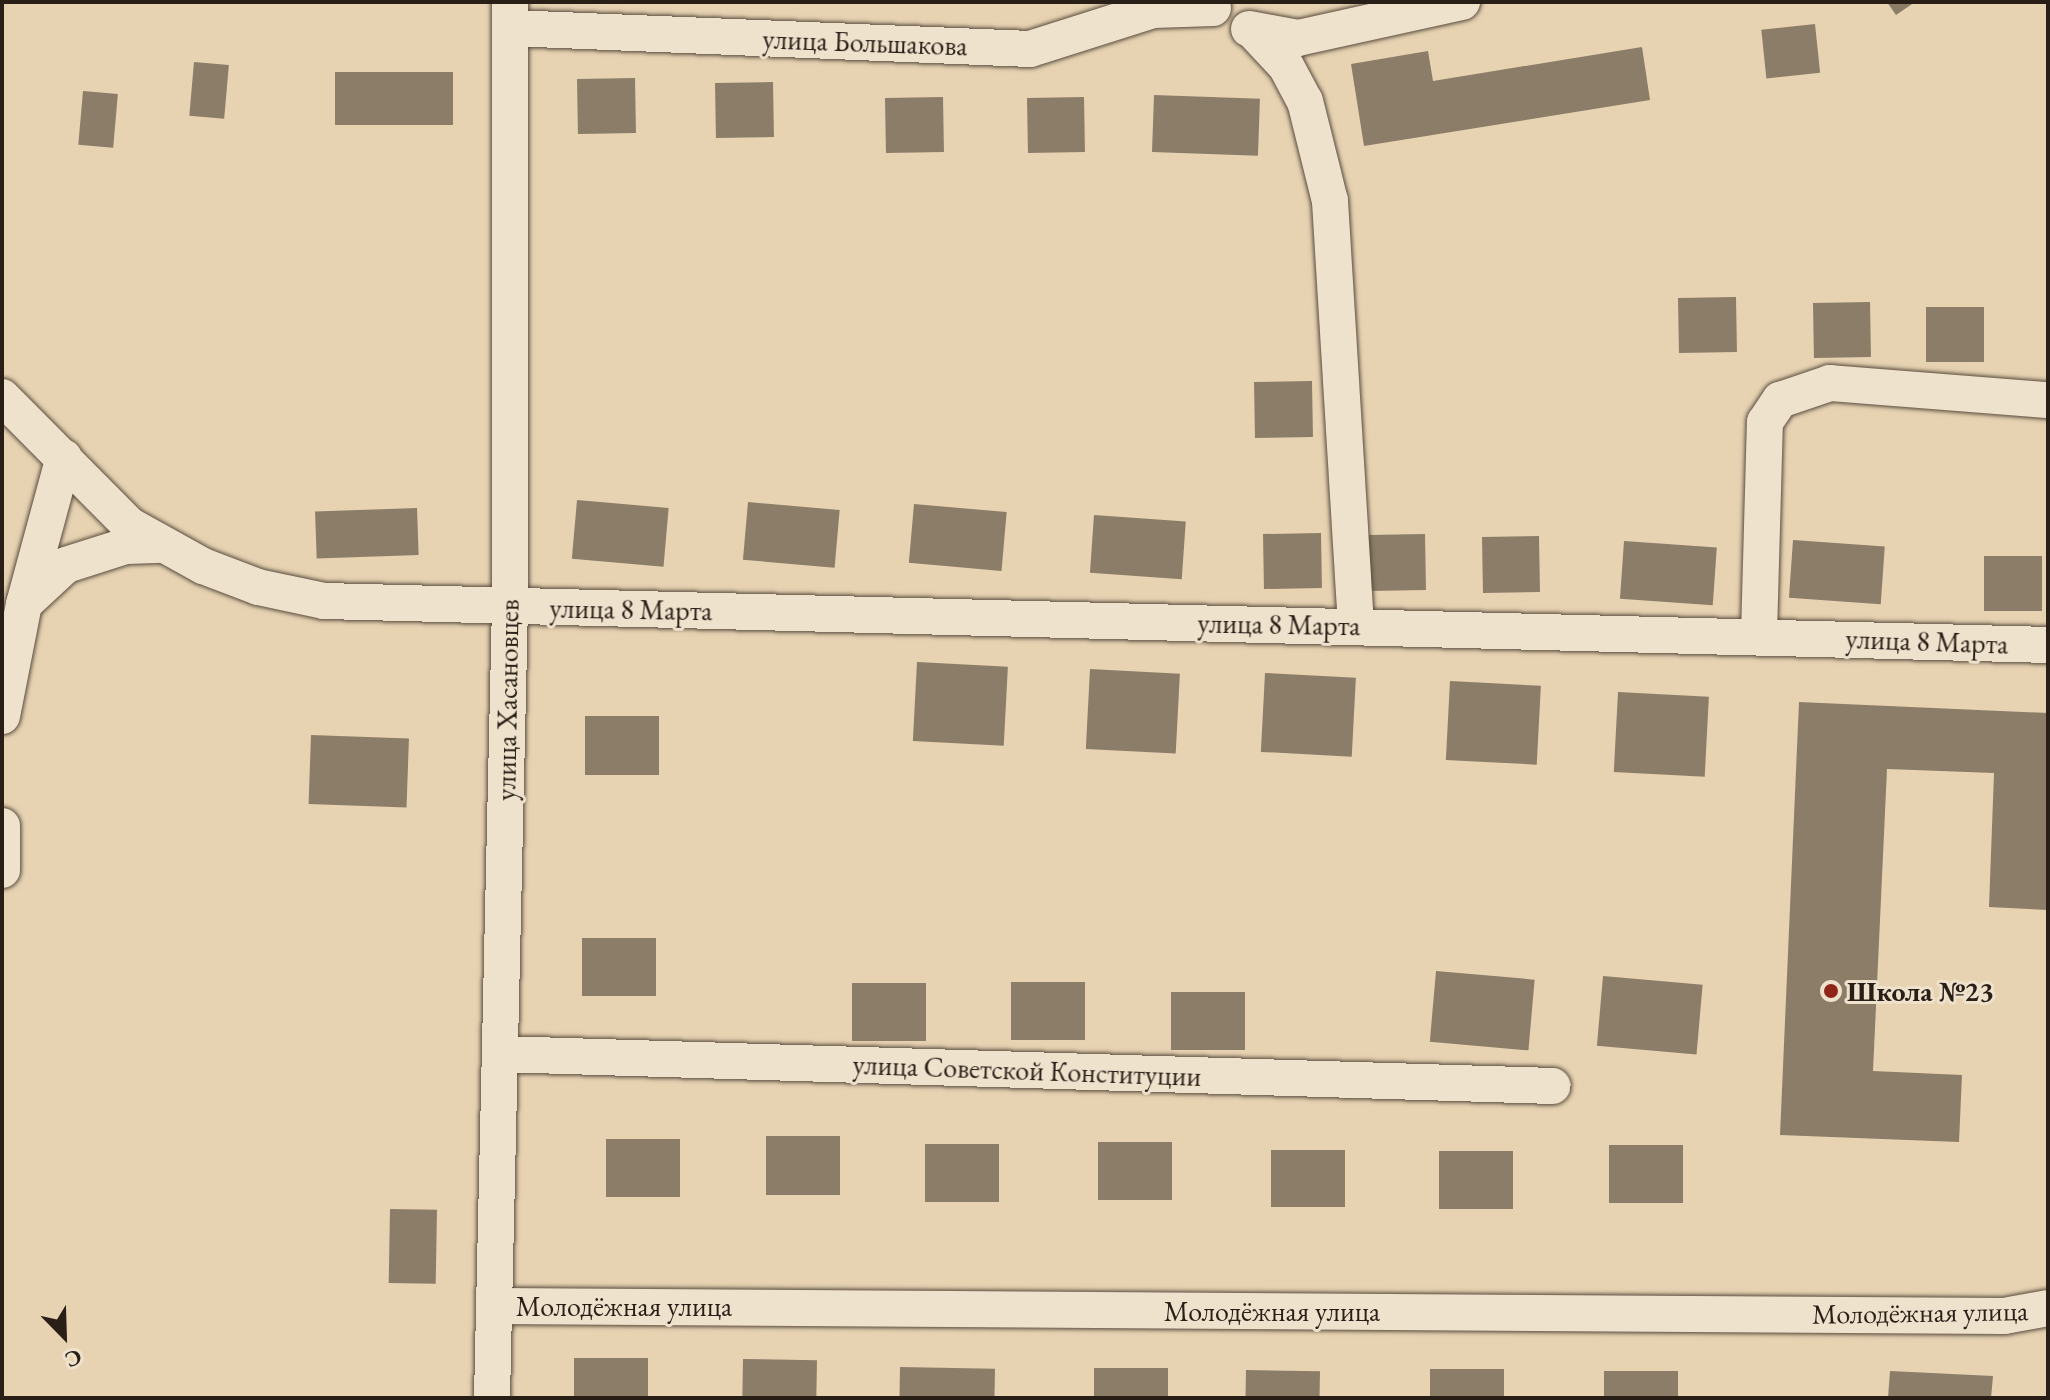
<!DOCTYPE html>
<html>
<head>
<meta charset="utf-8">
<style>
	body { margin:0 }
	#map { position:relative; width:2050px; height:1400px; overflow:hidden; background:#e7d3b2; font-family:"EB Garamond",serif }
	div>[style] { position:absolute }
	.building>* { inset:0; background:#8c7d68; transform-origin:0 0 }
	.roads { filter:drop-shadow(0 0 2px #594c3e) drop-shadow(0 0 2px #594c3e) }
	.street>* { height:36px; margin:-18px; padding:0 18px; transform-origin:18px; border-radius:18px; background:#efe2cd }
	.dots>* { width:22px; height:22px; translate:-50% -50%; box-sizing:border-box; border:4px solid #efe2cd; border-radius:50% }
	span { translate:-50% -50%; white-space:nowrap; text-align:center; line-height:1.15; -webkit-text-stroke:6px #efe2cd; paint-order:stroke }
	.street-label { font-size:28px; color:#2a1f17 }
	.poi-label { font-size:28px; color:#2a1f17; font-weight:700 }
	.left { translate:0 -50%; text-align:left }
	.frame { position:absolute; inset:0; border:4px solid #2a1f17; pointer-events:none }
	.north { position:absolute; left:24px; top:1296px; width:80px; height:80px; -webkit-text-stroke:6px #efe2cd; paint-order:stroke; rotate:157deg; font-size:22px; font-weight:700; line-height:32px; text-align:center; color:#2a1f17 }
	.north::after { content:''; display:block; margin:auto; width:28px; height:36px; background:#2a1f17; clip-path:polygon(50% 0,100% 100%,50% 72%,0 100%) }
</style>
</head>
<body>
<div id="map">
	<div class="building">
		<i style="clip-path:polygon(1887px 2px,1915px 2px,1896px 15px)"></i>
		<i style="left:1815px;top:24px;width:49px;height:54px;rotate:84deg"></i>
		<i style="clip-path:polygon(1642px 47px,1650px 100px,1364px 146px,1351px 64px,1428px 51px,1433px 81px)"></i>
		<i style="left:194px;top:62px;width:35px;height:54px;rotate:5deg"></i>
		<i style="left:335px;top:72px;width:118px;height:53px"></i>
		<i style="left:635px;top:78px;width:55px;height:58px;rotate:89deg"></i>
		<i style="left:773px;top:82px;width:55px;height:58px;rotate:89deg"></i>
		<i style="left:83px;top:91px;width:35px;height:54px;rotate:5deg"></i>
		<i style="left:1154px;top:95px;width:106px;height:57px;rotate:2deg"></i>
		<i style="left:943px;top:97px;width:55px;height:58px;rotate:89deg"></i>
		<i style="left:1084px;top:97px;width:55px;height:57px;rotate:89deg"></i>
		<i style="left:1736px;top:297px;width:55px;height:58px;rotate:89deg"></i>
		<i style="left:1870px;top:302px;width:55px;height:57px;rotate:89deg"></i>
		<i style="left:1984px;top:307px;width:55px;height:58px;rotate:90deg"></i>
		<i style="left:1312px;top:381px;width:56px;height:58px;rotate:89deg"></i>
		<i style="left:577px;top:500px;width:92px;height:59px;rotate:5deg"></i>
		<i style="left:748px;top:502px;width:92px;height:58px;rotate:5deg"></i>
		<i style="left:914px;top:504px;width:93px;height:59px;rotate:5deg"></i>
		<i style="left:417px;top:508px;width:47px;height:102px;rotate:88deg"></i>
		<i style="left:1094px;top:515px;width:92px;height:58px;rotate:4deg"></i>
		<i style="left:1321px;top:533px;width:55px;height:58px;rotate:89deg"></i>
		<i style="left:1425px;top:534px;width:56px;height:57px;rotate:89deg"></i>
		<i style="left:1539px;top:536px;width:56px;height:57px;rotate:89deg"></i>
		<i style="left:1793px;top:540px;width:92px;height:58px;rotate:4deg"></i>
		<i style="left:1624px;top:541px;width:93px;height:58px;rotate:4deg"></i>
		<i style="left:2042px;top:556px;width:55px;height:58px;rotate:90deg"></i>
		<i style="left:917px;top:662px;width:91px;height:79px;rotate:3deg"></i>
		<i style="left:1090px;top:669px;width:90px;height:80px;rotate:3deg"></i>
		<i style="left:1265px;top:673px;width:91px;height:79px;rotate:3deg"></i>
		<i style="left:1450px;top:681px;width:91px;height:79px;rotate:3deg"></i>
		<i style="left:1618px;top:692px;width:91px;height:80px;rotate:3deg"></i>
		<i style="clip-path:polygon(1799px 702px,2048px 713px,2048px 910px,1989px 907px,1994px 773px,1887px 769px,1873px 1071px,1962px 1075px,1959px 1142px,1780px 1135px)"></i>
		<i style="left:585px;top:716px;width:74px;height:59px"></i>
		<i style="left:311px;top:735px;width:98px;height:69px;rotate:2deg"></i>
		<i style="left:582px;top:938px;width:74px;height:58px"></i>
		<i style="left:1436px;top:971px;width:99px;height:71px;rotate:5deg"></i>
		<i style="left:1603px;top:976px;width:100px;height:70px;rotate:5deg"></i>
		<i style="left:1011px;top:982px;width:74px;height:58px"></i>
		<i style="left:852px;top:983px;width:74px;height:58px"></i>
		<i style="left:1171px;top:992px;width:74px;height:58px"></i>
		<i style="left:840px;top:1136px;width:59px;height:74px;rotate:90deg"></i>
		<i style="left:606px;top:1139px;width:74px;height:58px"></i>
		<i style="left:1098px;top:1142px;width:74px;height:58px"></i>
		<i style="left:925px;top:1144px;width:74px;height:58px"></i>
		<i style="left:1609px;top:1145px;width:74px;height:58px"></i>
		<i style="left:1271px;top:1150px;width:74px;height:57px"></i>
		<i style="left:1439px;top:1151px;width:74px;height:58px"></i>
		<i style="left:390px;top:1209px;width:47px;height:74px;rotate:1deg"></i>
		<i style="left:574px;top:1358px;width:74px;height:40px"></i>
		<i style="left:743px;top:1359px;width:74px;height:39px;rotate:1deg"></i>
		<i style="left:900px;top:1367px;width:95px;height:31px;rotate:1deg"></i>
		<i style="left:1094px;top:1368px;width:74px;height:30px"></i>
		<i style="left:1430px;top:1369px;width:74px;height:29px"></i>
		<i style="left:1246px;top:1370px;width:74px;height:28px;rotate:1deg"></i>
		<i style="left:1604px;top:1371px;width:74px;height:27px"></i>
		<i style="clip-path:polygon(1890px 1371px,1993px 1376px,1991px 1398px,1888px 1398px)"></i>
	</div>
	<div class="roads">
		<div class="street">
			<i style="left:510px;top:28px;width:520px;rotate:2.31deg"></i>
			<i style="left:1030px;top:49px;width:129px;rotate:-17.6deg"></i>
			<i style="left:1153px;top:10px;width:60px;rotate:-1.9deg"></i>
			<i style="left:1249px;top:29px;width:50px;rotate:10.4deg"></i>
			<i style="left:1298px;top:38px;width:168px;rotate:-12.4deg"></i>
			<i style="left:1255px;top:33px;width:45px;rotate:46.8deg"></i>
			<i style="left:1286px;top:66px;width:40px;rotate:62deg"></i>
			<i style="left:1305px;top:101px;width:103px;rotate:76deg"></i>
			<i style="left:1330px;top:201px;width:425px;rotate:86.5deg"></i>
			<i style="left:2px;top:397px;width:180px;rotate:45.2deg"></i>
			<i style="left:129px;top:525px;width:85px;rotate:29deg"></i>
			<i style="left:203px;top:566px;width:59px;rotate:20.9deg"></i>
			<i style="left:258px;top:587px;width:67px;rotate:12deg"></i>
			<i style="left:324px;top:601px;width:1725px;rotate:1.46deg"></i>
			<i style="left:26px;top:602px;width:54px;rotate:-42.8deg"></i>
			<i style="left:66px;top:565px;width:63px;rotate:-17.6deg"></i>
			<i style="left:126px;top:546px;width:37px;rotate:-2deg"></i>
			<i style="left:1759px;top:634px;width:212px;rotate:-88.4deg"></i>
			<i style="left:1765px;top:422px;width:27px;rotate:-56deg"></i>
			<i style="left:1780px;top:400px;width:53px;rotate:-18.8deg"></i>
			<i style="left:1830px;top:383px;width:219px;rotate:4.5deg"></i>
			<i style="left:2px;top:716px;width:114px;rotate:-78.9deg"></i>
			<i style="left:24px;top:604px;width:152px;rotate:-74.8deg"></i>
			<i style="left:2px;top:826px;width:44px;rotate:90deg"></i>
			<i style="left:500px;top:1054px;width:1053px;rotate:1.74deg"></i>
			<i style="left:495px;top:1306px;width:1509px;rotate:0.38deg"></i>
			<i style="left:2004px;top:1316px;width:45px;rotate:-10.3deg"></i>
			<i style="left:492px;top:1398px;width:792px;rotate:-88.7deg"></i>
			<i style="left:510px;top:606px;width:604px;rotate:-90deg"></i>
		</div>
	</div>
	<div class="dots">
		<i style="left:1831px;top:991px;background:#8f2418"></i>
	</div>
	<div class="street-label">
		<span style="left:865px;top:42px;rotate:2deg">улица Большакова</span>
		<span style="left:631px;top:609px;rotate:1deg">улица 8 Марта</span>
		<span style="left:1279px;top:624px;rotate:1deg">улица 8 Марта</span>
		<span style="left:1927px;top:641px;rotate:2deg">улица 8 Марта</span>
		<span style="left:507px;top:700px;rotate:-89deg">улица Хасановцев</span>
		<span style="left:1027px;top:1070px;rotate:2deg">улица Советской Конституции</span>
		<span style="left:624px;top:1306px">Молодёжная улица</span>
		<span style="left:1272px;top:1311px">Молодёжная улица</span>
		<span style="left:1920px;top:1312px;rotate:-1deg">Молодёжная улица</span>
	</div>
	<div class="poi-label">
		<span class="left" style="left:1847px;top:991px">Школа №23</span>
	</div>
	<div class="frame"></div>
	<div class="north">С</div>
</div>
</body>
</html>
